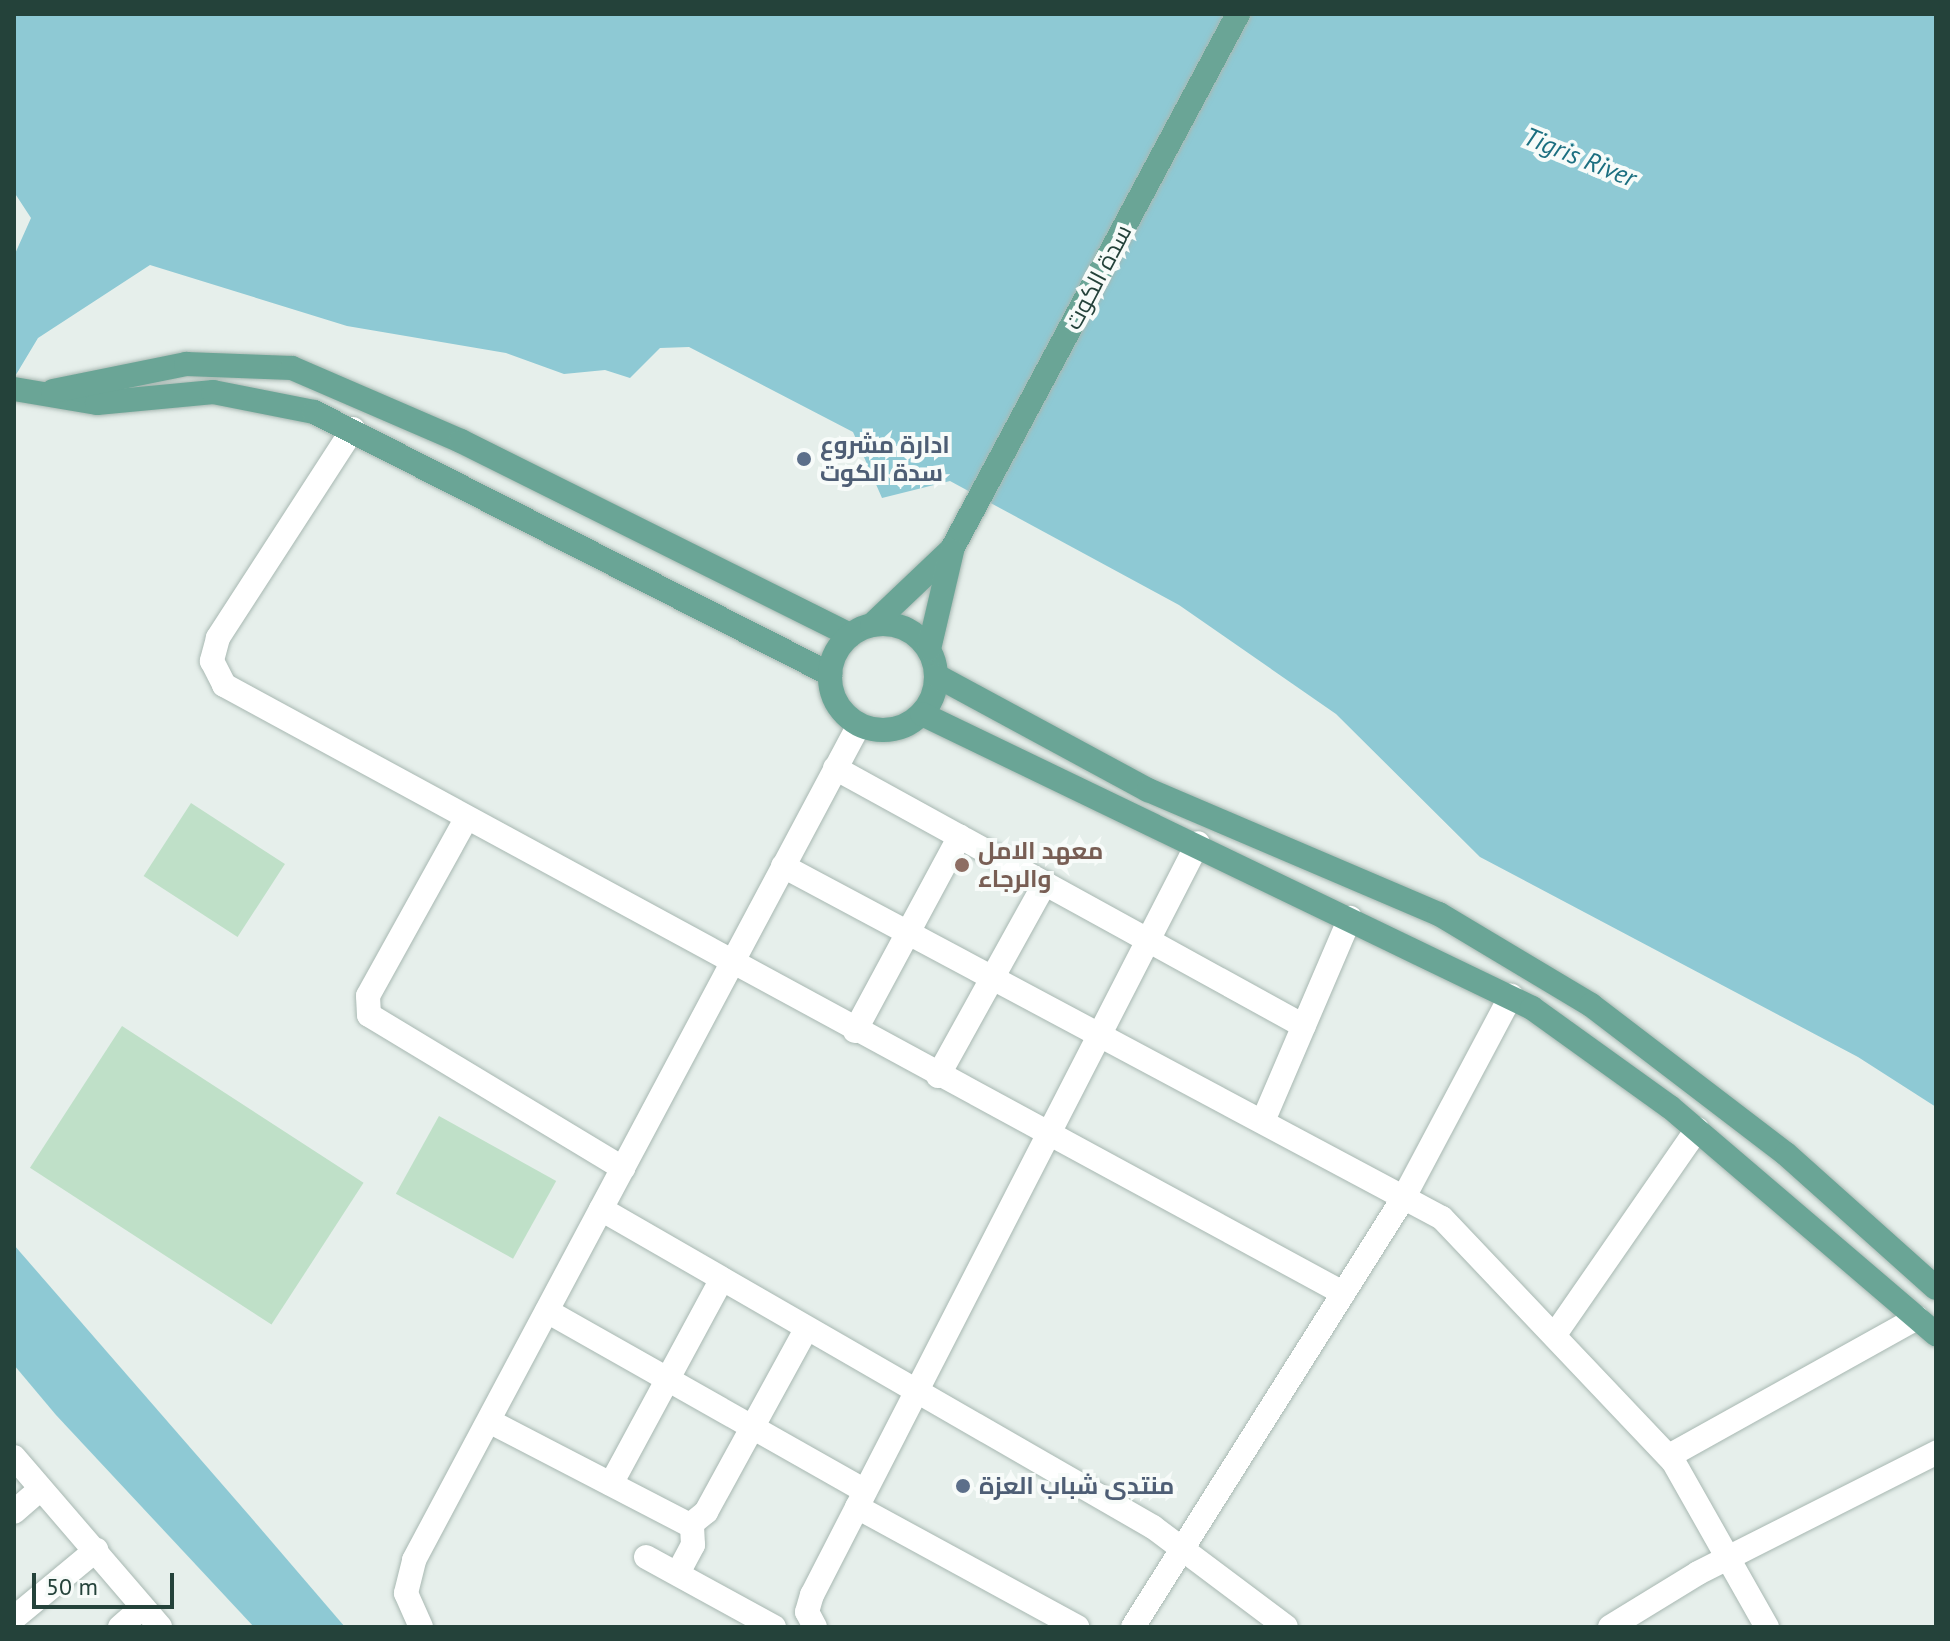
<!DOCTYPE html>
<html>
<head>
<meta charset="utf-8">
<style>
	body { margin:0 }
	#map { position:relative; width:1950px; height:1641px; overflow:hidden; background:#e6efeb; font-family:"PT Sans",Cairo,sans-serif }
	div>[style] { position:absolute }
	.green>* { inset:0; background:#bfe0c8; transform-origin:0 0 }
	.water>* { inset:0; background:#8ec9d4 }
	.roads { filter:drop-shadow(0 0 2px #a8b8b2) drop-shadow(0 0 2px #a8b8b2) }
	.minor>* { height:24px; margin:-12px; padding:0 12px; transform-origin:12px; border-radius:12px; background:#fff }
	.major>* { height:24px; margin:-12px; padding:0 12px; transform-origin:12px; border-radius:12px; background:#6aa596 }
	.major>.ring { margin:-12px; padding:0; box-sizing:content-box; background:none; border:24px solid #6aa596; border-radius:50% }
	.dots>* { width:22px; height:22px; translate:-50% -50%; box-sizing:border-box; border:4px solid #f7fbf9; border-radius:50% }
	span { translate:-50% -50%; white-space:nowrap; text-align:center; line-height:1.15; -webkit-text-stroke:8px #f7fbf9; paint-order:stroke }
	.street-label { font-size:24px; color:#24423a }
	.service-label { font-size:24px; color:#4e5e75; font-weight:700 }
	.left { translate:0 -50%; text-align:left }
	.education-label { font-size:24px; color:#785e54; font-weight:700 }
	.water-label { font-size:26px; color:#1c6f80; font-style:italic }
	.frame { position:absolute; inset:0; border:16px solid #24423a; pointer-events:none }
	.scale { position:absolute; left:32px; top:1573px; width:142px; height:36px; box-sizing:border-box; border:4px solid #24423a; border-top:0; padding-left:10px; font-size:24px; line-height:28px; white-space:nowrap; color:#24423a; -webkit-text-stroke:6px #f7fbf9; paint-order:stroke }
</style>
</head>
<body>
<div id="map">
	<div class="green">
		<i style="left:191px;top:803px;width:112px;height:87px;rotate:33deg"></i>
		<i style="left:122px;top:1026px;width:288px;height:169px;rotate:33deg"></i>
		<i style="left:439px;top:1116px;width:134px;height:89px;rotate:29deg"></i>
	</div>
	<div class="water">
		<i style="clip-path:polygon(14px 14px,1936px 14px,1936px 1107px,1858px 1057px,1480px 857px,1336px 714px,1179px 605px,950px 481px,882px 498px,853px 432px,689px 347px,660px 348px,630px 378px,605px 370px,564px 374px,506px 353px,347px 326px,150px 265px,38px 338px,14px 378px,14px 256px,31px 218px,14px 192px)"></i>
		<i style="clip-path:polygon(14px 1245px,248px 1514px,345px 1627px,254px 1627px,56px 1415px,14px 1365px)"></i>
	</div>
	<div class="roads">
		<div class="minor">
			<i style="left:353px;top:429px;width:249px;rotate:122.9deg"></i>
			<i style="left:218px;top:638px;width:24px;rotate:105deg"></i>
			<i style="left:212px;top:661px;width:27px;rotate:63deg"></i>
			<i style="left:224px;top:685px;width:1274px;rotate:28.52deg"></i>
			<i style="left:835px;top:768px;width:535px;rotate:28.82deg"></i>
			<i style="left:466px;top:819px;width:202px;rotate:119deg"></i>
			<i style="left:368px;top:996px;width:19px;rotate:87deg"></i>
			<i style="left:369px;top:1015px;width:297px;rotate:31.1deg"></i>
			<i style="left:783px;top:866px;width:747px;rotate:28.11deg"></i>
			<i style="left:1442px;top:1218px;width:335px;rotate:46.5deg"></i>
			<i style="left:1673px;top:1461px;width:191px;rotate:60.5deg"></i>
			<i style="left:855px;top:1031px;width:221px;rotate:-61.7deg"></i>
			<i style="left:938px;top:1076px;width:221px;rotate:-61deg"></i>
			<i style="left:1263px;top:1121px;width:221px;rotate:-66.8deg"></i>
			<i style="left:601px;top:1209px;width:637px;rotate:29.95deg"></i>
			<i style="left:1153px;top:1527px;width:166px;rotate:36.9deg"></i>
			<i style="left:547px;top:1311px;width:365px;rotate:29.5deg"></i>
			<i style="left:1556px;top:1333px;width:248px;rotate:-55.3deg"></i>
			<i style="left:489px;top:1421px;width:226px;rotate:27.4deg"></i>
			<i style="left:690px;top:1525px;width:21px;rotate:-39deg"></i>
			<i style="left:706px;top:1512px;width:209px;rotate:-61.3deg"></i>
			<i style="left:1669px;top:1456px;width:284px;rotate:-29.1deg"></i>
			<i style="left:14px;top:1457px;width:224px;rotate:49.3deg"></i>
			<i style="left:611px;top:1484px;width:233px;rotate:-61.6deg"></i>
			<i style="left:857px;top:1507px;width:251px;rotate:28.6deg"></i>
			<i style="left:14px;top:1512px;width:35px;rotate:-41deg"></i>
			<i style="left:646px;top:1557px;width:146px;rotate:28.7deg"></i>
			<i style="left:678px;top:1573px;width:32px;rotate:-62deg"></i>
			<i style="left:693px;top:1545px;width:21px;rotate:-93deg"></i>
			<i style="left:14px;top:1618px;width:107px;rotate:-39.7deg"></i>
			<i style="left:120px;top:1627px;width:30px;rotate:-41deg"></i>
			<i style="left:421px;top:1627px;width:37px;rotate:-114deg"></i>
			<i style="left:406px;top:1593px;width:34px;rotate:-76deg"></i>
			<i style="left:414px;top:1560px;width:946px;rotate:-61.95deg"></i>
			<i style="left:815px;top:1627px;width:17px;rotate:-118deg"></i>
			<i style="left:807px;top:1612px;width:18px;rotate:-74deg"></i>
			<i style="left:812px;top:1595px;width:845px;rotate:-62.83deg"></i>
			<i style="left:1133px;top:1627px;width:508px;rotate:-57.78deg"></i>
			<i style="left:1404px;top:1197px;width:228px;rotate:-62deg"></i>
			<i style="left:1610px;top:1627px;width:103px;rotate:-31.5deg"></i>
			<i style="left:1698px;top:1573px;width:267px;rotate:-26.8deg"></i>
		</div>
		<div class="major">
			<i style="left:14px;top:389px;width:84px;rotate:9.6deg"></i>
			<i style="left:97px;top:403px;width:117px;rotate:-5.4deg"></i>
			<i style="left:213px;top:392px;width:103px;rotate:11.2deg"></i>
			<i style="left:314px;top:412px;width:579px;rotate:26.92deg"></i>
			<i style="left:53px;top:391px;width:136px;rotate:-11.5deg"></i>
			<i style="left:186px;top:364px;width:106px;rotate:2.2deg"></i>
			<i style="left:292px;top:368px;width:184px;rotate:23.4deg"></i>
			<i style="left:461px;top:441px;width:435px;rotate:26.5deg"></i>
			<i class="ring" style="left:830px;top:624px;width:82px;height:82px"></i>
			<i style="left:872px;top:625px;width:110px;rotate:-43.5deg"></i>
			<i style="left:952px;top:549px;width:607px;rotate:-61.87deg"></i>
			<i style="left:929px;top:649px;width:101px;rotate:-76.8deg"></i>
			<i style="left:937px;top:676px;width:240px;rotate:28.4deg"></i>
			<i style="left:1148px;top:790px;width:316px;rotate:23.1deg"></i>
			<i style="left:1439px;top:914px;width:177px;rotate:30.9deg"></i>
			<i style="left:1591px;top:1005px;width:245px;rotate:37.4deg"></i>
			<i style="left:1786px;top:1154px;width:201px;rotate:41.8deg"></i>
			<i style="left:922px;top:714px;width:677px;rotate:25.73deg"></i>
			<i style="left:1532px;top:1008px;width:170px;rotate:35.7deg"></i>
			<i style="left:1670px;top:1107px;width:350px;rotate:40.5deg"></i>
		</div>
	</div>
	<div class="dots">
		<i style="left:804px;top:459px;background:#5c6f8a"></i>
		<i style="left:962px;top:865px;background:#8d6e63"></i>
		<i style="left:963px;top:1486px;background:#5c6f8a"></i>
	</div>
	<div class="street-label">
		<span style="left:1098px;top:277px;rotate:-62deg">سدة الكوت</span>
	</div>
	<div class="service-label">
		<span class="left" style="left:820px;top:459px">ادارة مشروع<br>سدة الكوت</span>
		<span class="left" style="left:979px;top:1486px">منتدى شباب العزة</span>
	</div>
	<div class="education-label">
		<span class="left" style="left:978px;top:865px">معهد الامل<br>والرجاء</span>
	</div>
	<div class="water-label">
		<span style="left:1580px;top:157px;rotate:22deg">Tigris River</span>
	</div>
	<div class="frame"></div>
	<div class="scale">50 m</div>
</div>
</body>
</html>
